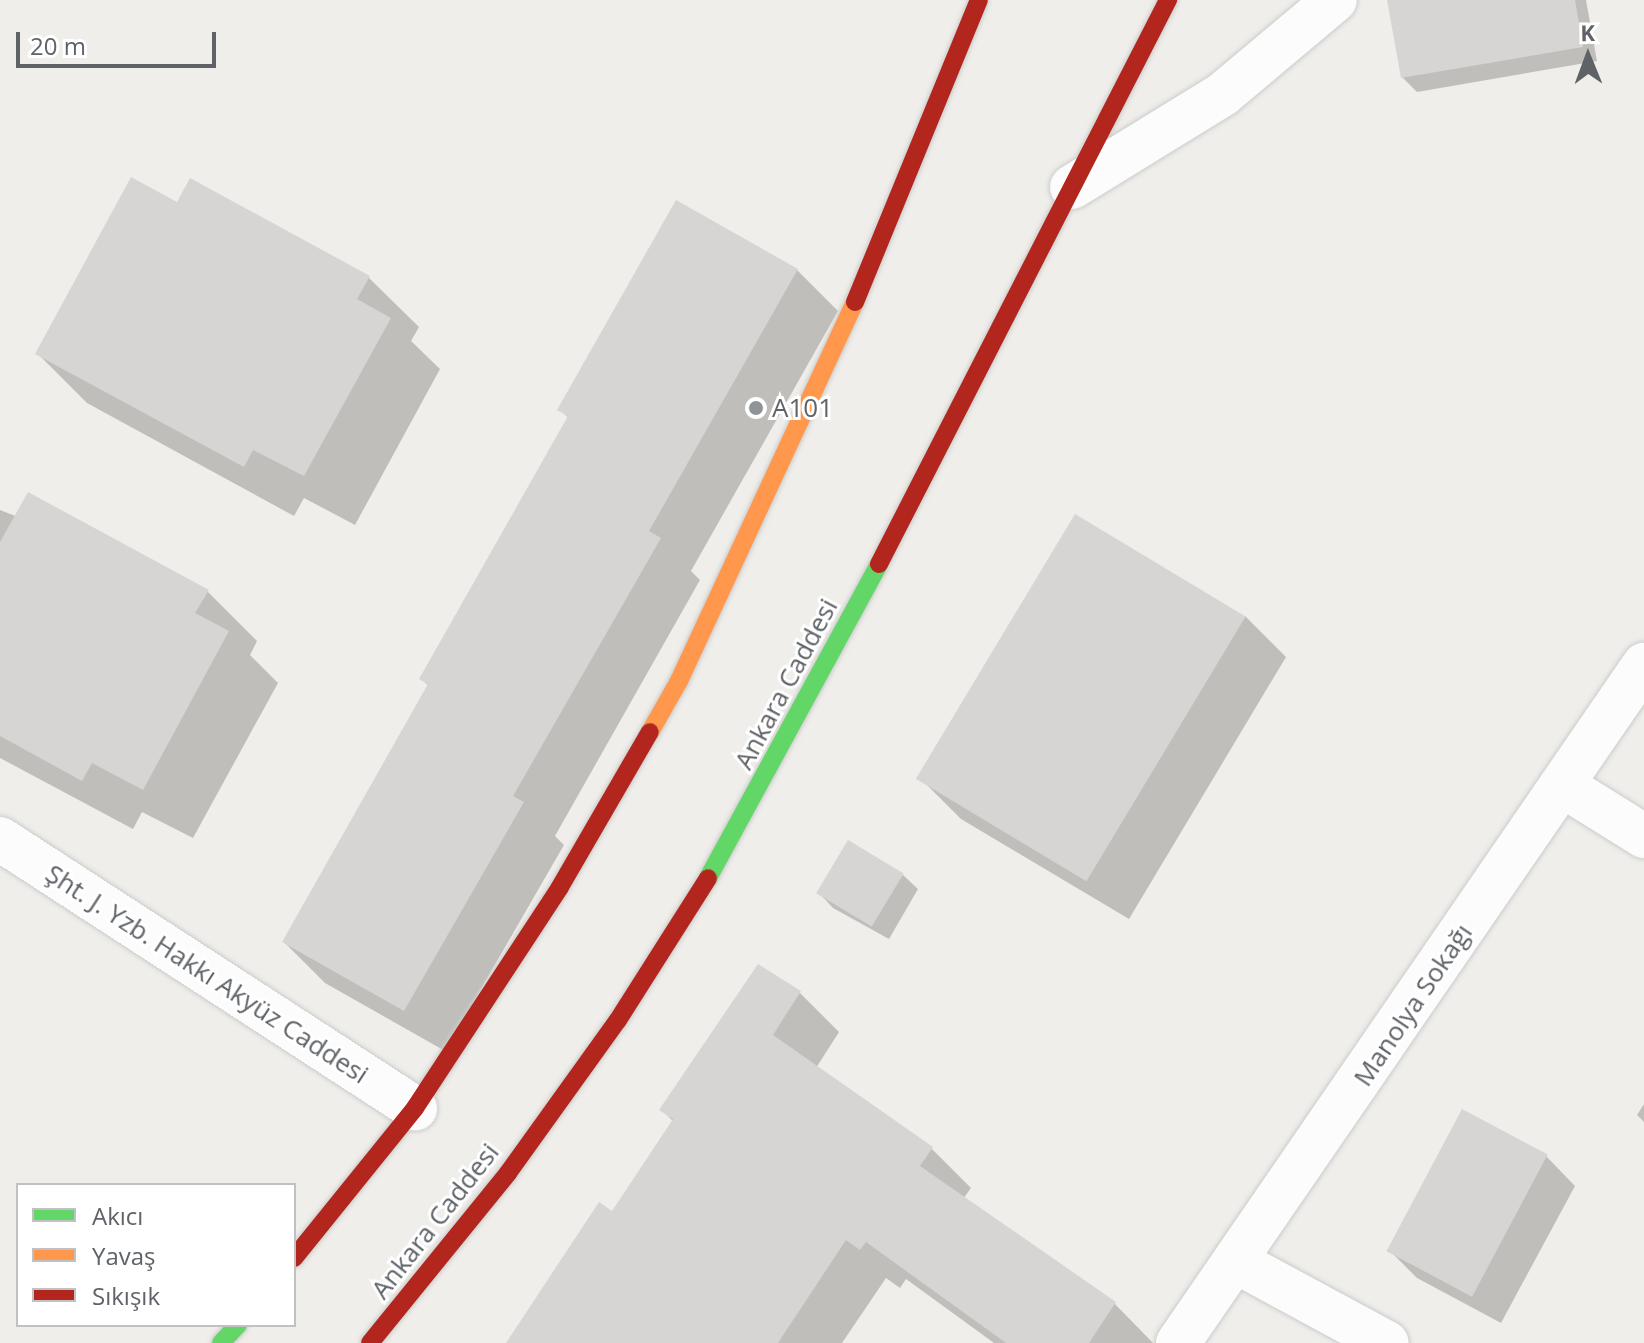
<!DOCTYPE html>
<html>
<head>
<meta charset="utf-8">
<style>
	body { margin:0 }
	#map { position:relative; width:1644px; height:1343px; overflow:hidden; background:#efeeea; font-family:"Open Sans",sans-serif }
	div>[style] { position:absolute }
	.shadow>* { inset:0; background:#0003 }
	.building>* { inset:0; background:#d6d5d3; transform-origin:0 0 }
	.roads { filter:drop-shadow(0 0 2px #cbcccc) drop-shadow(0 0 2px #cbcccc) }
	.street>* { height:44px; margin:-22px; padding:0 22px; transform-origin:22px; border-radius:22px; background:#fdfcfc }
	.fast>* { height:18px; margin:-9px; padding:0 9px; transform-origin:9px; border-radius:9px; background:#63d668 }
	.slow>* { height:18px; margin:-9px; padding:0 9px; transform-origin:9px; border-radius:9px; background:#ff974d }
	.jam>* { height:18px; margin:-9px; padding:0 9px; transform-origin:9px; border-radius:9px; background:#b3261e }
	.dots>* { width:22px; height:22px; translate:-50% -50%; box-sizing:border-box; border:4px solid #fff; border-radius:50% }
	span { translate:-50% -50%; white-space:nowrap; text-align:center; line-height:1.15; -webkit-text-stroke:6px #fff; paint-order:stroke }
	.poi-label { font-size:26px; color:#5f6368 }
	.left { translate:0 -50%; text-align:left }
	.street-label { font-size:26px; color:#5f6368 }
	.legend { position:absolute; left:16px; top:1183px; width:280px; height:144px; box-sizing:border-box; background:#fff; border:2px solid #bfc1c3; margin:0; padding:10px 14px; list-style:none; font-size:24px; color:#5f6368 }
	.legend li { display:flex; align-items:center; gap:16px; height:40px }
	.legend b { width:40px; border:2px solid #bfc1c3 }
	.north { position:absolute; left:1548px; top:16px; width:80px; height:80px; -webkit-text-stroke:6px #fff; paint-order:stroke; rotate:359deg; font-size:22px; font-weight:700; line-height:32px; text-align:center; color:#5f6368 }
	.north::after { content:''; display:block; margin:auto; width:28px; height:36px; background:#5f6368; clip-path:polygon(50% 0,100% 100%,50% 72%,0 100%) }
	.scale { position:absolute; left:16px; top:32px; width:200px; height:36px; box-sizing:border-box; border:4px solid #5f6368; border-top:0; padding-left:10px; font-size:24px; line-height:28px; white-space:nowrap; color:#5f6368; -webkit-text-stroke:6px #fff; paint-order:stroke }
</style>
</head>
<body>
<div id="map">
	<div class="shadow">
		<i style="clip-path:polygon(1389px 0,1586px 0,1597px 61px,1417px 92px,1402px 77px)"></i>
		<i style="clip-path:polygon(191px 181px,369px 278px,419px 327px,411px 341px,440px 369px,355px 525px,304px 498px,294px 516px,87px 403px,37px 353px,178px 205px)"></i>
		<i style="clip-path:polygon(797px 270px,838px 311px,691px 571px,700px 580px,555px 836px,564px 845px,445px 1051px,325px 983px,284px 942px,429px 686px,421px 679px,569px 418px,560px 410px)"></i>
		<i style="clip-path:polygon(0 510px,207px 591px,257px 641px,250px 655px,278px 683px,193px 838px,142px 812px,133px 829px,0 758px)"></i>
		<i style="clip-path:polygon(1245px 616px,1286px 657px,1129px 919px,961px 819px,920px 778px)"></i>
		<i style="clip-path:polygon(903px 875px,918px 889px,889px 939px,833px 908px,819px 893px)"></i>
		<i style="clip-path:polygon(799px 992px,839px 1032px,816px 1068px,932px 1149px,971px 1188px,963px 1199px,1114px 1303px,1153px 1343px,994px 1343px,906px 1279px,900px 1288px,886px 1278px,842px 1343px,509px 1343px,612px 1214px,674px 1122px,661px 1109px)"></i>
		<i style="clip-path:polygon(1644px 1104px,1644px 1122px,1637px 1115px)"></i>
		<i style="clip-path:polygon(1546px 1156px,1575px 1186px,1501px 1323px,1417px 1278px,1388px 1249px)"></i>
	</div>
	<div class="building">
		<i style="clip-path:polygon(1387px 0,1575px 0,1583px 47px,1401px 78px)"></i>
		<i style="clip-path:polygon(131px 177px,177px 202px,190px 178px,370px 276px,357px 299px,391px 318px,304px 476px,253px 450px,244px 467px,35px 354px)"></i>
		<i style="clip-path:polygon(676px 200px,798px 269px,649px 531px,661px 538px,513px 796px,524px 802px,404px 1011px,282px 942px,428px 684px,419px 679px,568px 416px,557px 410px)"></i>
		<i style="clip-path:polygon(28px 492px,209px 590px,195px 613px,229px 631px,143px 790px,92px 763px,82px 781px,0 736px,0 542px)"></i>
		<i style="left:1075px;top:514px;width:199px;height:309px;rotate:31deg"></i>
		<i style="left:848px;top:840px;width:65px;height:62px;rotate:31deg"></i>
		<i style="clip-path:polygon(758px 964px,801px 991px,773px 1035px,933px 1147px,920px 1166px,1116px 1302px,1089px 1343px,1006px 1343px,866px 1242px,860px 1250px,846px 1240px,778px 1343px,506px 1343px,599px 1202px,612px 1211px,673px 1119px,659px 1110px)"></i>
		<i style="left:1462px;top:1109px;width:97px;height:161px;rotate:28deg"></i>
	</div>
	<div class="roads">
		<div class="street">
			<i style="left:1072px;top:187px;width:177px;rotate:-31.6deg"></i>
			<i style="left:1223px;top:94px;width:146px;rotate:-40deg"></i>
			<i style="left:1562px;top:785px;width:97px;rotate:31.9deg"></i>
			<i style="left:0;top:839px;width:495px;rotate:33deg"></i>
			<i style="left:1237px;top:1262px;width:170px;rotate:28.4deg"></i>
			<i style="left:1178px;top:1343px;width:823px;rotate:-55.5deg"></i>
		</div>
		<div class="fast">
			<i style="left:708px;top:878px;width:358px;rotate:-61.4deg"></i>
			<i style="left:221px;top:1343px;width:25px;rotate:-47deg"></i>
		</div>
		<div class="slow">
			<i style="left:650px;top:732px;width:59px;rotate:-60.4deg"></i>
			<i style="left:679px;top:681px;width:418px;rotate:-65.1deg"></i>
		</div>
		<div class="jam">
			<i style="left:855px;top:302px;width:326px;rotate:-67.7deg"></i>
			<i style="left:879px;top:564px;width:634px;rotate:-62.87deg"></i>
			<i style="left:294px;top:1258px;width:193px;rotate:-51.1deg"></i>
			<i style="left:415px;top:1108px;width:264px;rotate:-56.7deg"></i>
			<i style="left:560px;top:887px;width:179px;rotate:-59.9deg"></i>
			<i style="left:370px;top:1343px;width:219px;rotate:-50.9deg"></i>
			<i style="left:508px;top:1173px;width:188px;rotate:-54.3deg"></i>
			<i style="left:618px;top:1020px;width:168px;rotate:-57.6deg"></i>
		</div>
	</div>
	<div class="dots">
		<i style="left:756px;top:408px;background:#919496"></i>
	</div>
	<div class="poi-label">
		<span class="left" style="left:772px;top:408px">A101</span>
	</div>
	<div class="street-label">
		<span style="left:786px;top:684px;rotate:-62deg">Ankara Caddesi</span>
		<span style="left:207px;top:974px;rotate:33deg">Şht. J. Yzb. Hakkı Akyüz Caddesi</span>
		<span style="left:1413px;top:1005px;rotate:-56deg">Manolya Sokağı</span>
		<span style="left:435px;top:1221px;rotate:-52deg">Ankara Caddesi</span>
	</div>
	<ul class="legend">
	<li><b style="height:10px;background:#63d668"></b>Akıcı</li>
	<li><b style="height:10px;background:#ff974d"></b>Yavaş</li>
	<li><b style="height:10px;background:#b3261e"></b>Sıkışık</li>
	</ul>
	<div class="north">K</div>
	<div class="scale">20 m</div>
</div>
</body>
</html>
